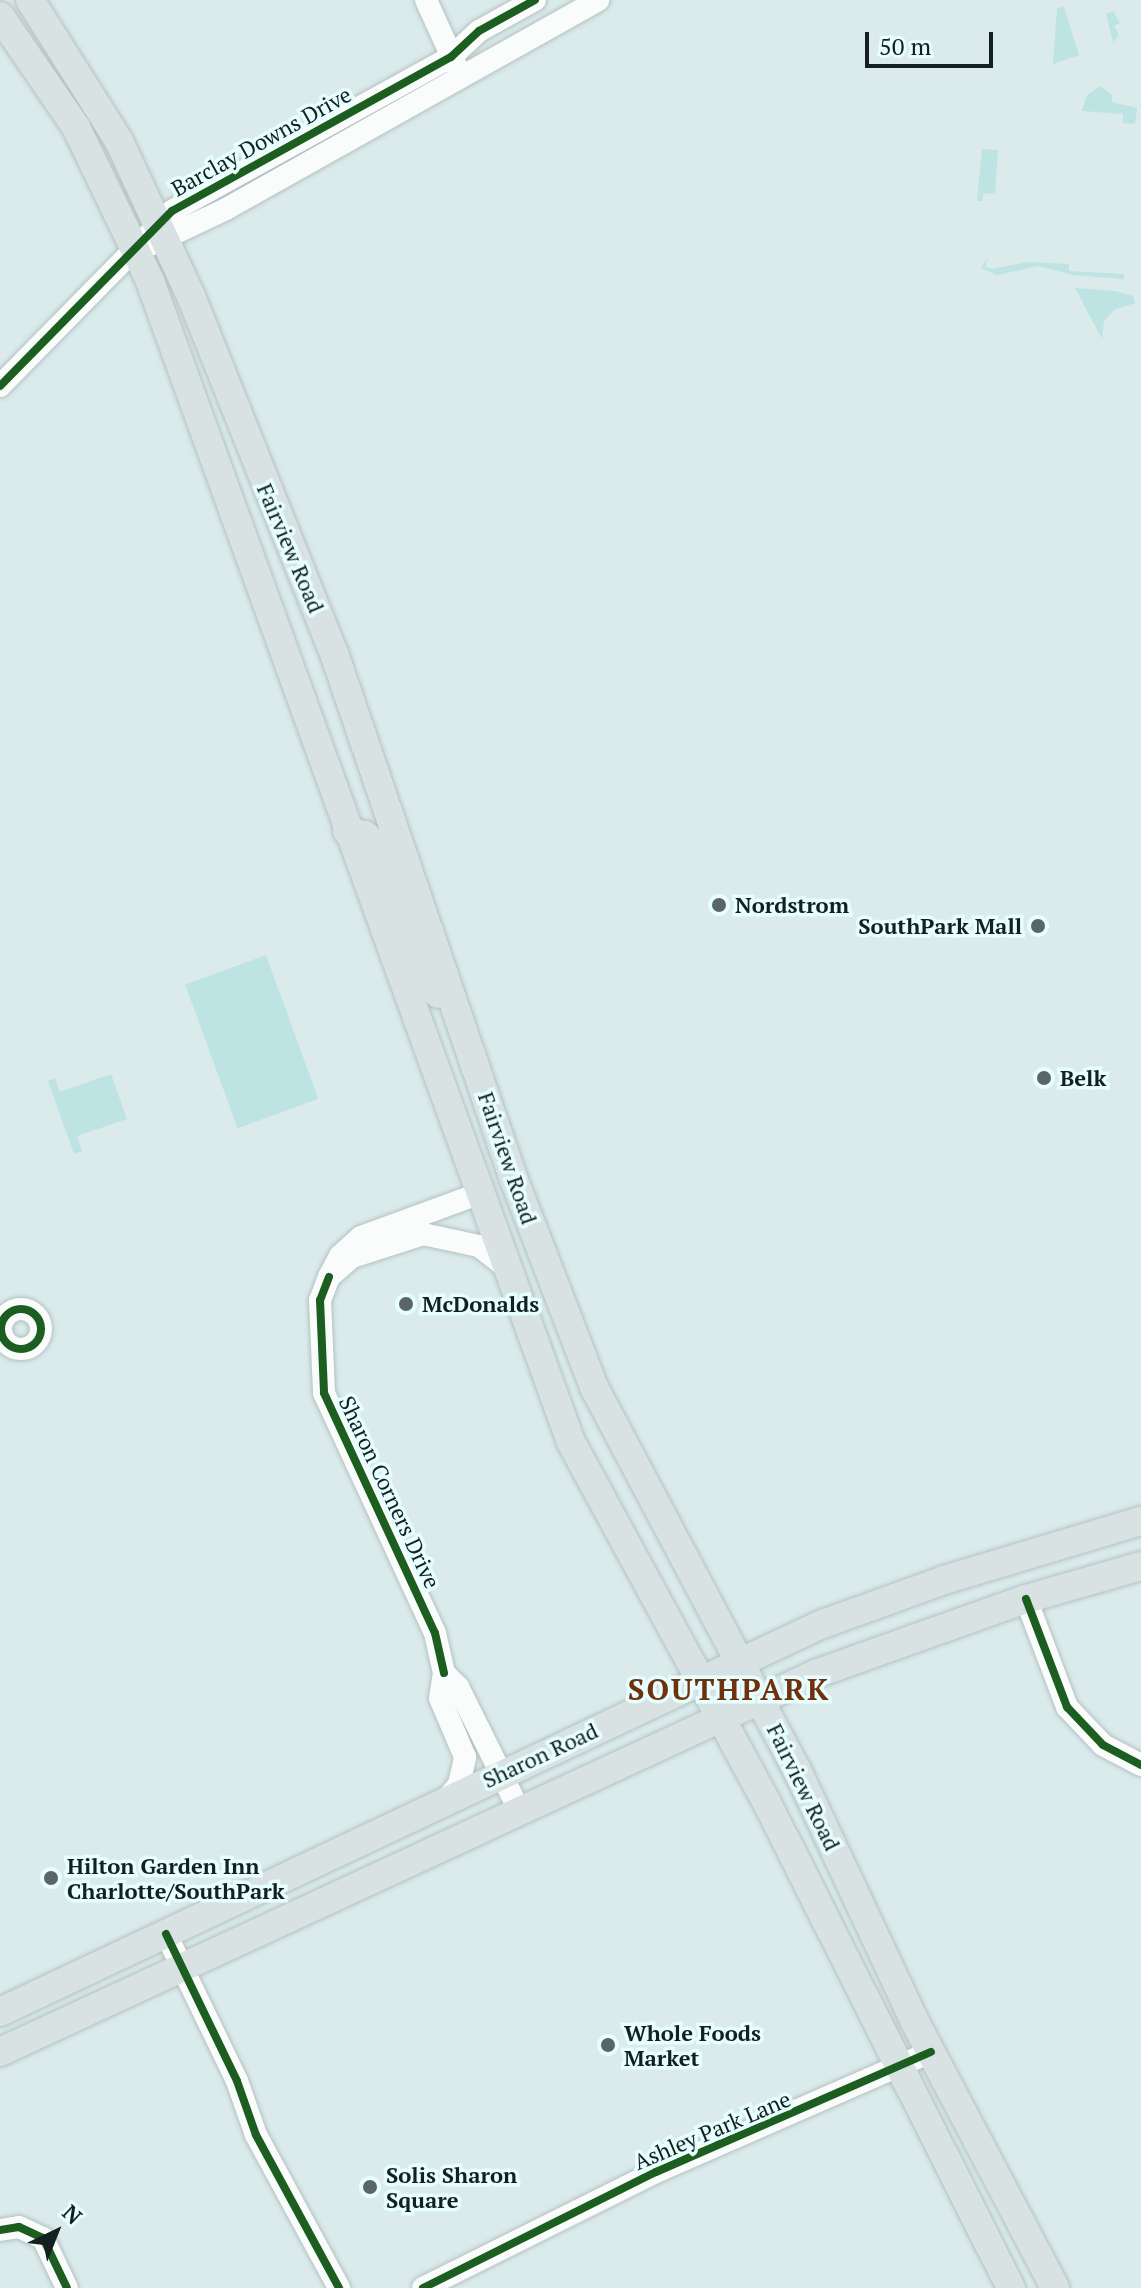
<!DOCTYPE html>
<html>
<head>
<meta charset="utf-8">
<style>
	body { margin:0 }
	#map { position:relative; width:1141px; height:2288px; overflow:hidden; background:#dbebeb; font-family:"PT Serif",serif }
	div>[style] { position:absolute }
	.green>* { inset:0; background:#bde3e3; transform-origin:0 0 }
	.roads { filter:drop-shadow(0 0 2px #b4c1c1) drop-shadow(0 0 2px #b4c1c1) }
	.minor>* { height:22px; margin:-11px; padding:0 11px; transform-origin:11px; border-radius:11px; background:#fafcfc }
	.minor>.ring { margin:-11px; padding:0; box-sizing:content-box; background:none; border:22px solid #fafcfc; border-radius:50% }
	.major>* { height:28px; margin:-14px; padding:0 14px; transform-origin:14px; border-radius:14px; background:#d8e2e2 }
	.cycleway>* { height:8px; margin:-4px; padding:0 4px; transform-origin:4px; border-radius:4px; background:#1b5e20 }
	.cycleway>.ring { margin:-4px; padding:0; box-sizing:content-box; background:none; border:8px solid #1b5e20; border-radius:50% }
	.dots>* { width:22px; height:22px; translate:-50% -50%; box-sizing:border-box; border:4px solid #e6fefe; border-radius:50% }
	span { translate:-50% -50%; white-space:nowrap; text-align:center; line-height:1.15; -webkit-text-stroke:7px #e6fefe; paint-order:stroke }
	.street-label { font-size:22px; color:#141f1f }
	.poi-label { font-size:22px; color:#141f1f; font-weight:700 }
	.left { translate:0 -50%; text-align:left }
	.right { translate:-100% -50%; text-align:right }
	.district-label { font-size:30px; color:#70320e; font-weight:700; letter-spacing:2px }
	.north { position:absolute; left:16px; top:2192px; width:80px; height:80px; -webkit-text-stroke:6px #e6fefe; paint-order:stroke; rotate:43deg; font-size:22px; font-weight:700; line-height:32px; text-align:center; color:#141f1f }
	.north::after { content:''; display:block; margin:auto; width:28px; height:36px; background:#141f1f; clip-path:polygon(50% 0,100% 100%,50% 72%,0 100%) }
	.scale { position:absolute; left:865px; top:32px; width:128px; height:36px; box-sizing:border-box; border:4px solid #141f1f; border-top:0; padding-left:10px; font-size:24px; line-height:28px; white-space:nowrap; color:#141f1f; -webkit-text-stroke:6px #e6fefe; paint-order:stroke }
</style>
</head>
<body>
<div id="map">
	<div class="green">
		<i style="clip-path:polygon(1064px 7px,1079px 55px,1053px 64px,1057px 8px)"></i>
		<i style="clip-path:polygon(1113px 11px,1120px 23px,1114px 26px,1119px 35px,1113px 42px,1106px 14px)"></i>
		<i style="clip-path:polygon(1100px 86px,1112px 95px,1112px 102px,1137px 108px,1135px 124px,1123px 123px,1123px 114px,1082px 111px,1087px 95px)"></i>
		<i style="clip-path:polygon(982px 149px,998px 150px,995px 194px,984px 193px,982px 201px,977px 201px)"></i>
		<i style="clip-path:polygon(988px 257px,985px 267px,992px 269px,1029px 262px,1069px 264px,1069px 271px,1124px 274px,1124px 279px,1072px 275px,1038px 266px,997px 275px,981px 268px)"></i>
		<i style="clip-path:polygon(1075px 288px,1115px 291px,1133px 296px,1135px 303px,1114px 310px,1104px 321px,1102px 339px)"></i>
		<i style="left:266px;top:955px;width:153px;height:86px;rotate:70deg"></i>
		<i style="clip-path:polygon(111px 1074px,127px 1119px,77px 1136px,82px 1151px,74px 1154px,48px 1081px,55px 1078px,60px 1092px)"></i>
	</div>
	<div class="roads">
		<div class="minor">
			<i style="left:426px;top:0;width:75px;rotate:65.5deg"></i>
			<i style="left:150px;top:245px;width:84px;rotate:-25.3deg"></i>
			<i style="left:226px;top:209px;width:427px;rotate:-29.3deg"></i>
			<i style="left:0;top:386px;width:245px;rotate:-45.5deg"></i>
			<i style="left:172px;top:211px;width:319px;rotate:-28.9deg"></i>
			<i style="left:451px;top:57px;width:38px;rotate:-43deg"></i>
			<i style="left:479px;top:31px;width:64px;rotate:-29deg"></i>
			<i style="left:478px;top:1194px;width:125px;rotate:159.8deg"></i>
			<i style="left:361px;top:1237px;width:28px;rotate:138deg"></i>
			<i style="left:340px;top:1256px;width:24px;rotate:118deg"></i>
			<i style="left:329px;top:1277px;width:30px;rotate:-41deg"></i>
			<i style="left:352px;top:1257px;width:75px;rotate:-17.9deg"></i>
			<i style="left:423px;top:1234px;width:57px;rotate:12.1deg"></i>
			<i style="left:479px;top:1246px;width:31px;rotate:38deg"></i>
			<i style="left:329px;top:1277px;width:25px;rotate:111deg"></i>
			<i style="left:320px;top:1300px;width:93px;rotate:87.5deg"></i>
			<i style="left:324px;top:1393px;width:264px;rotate:65.2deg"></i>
			<i style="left:435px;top:1633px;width:41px;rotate:77.3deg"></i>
			<i class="ring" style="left:1px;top:1309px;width:18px;height:18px"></i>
			<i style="left:1026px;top:1599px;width:116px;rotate:69.2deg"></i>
			<i style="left:1067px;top:1707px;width:52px;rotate:46.5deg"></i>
			<i style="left:1103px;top:1745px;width:43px;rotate:27.8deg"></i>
			<i style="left:447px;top:1799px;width:19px;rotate:-51deg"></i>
			<i style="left:459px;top:1784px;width:28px;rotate:-77deg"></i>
			<i style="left:465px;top:1757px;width:64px;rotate:-113deg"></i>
			<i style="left:440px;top:1698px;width:25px;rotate:-81deg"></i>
			<i style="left:444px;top:1673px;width:20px;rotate:45deg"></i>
			<i style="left:458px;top:1687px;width:137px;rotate:63.6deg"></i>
			<i style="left:166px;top:1934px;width:163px;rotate:64.2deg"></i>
			<i style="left:237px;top:2081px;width:57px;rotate:70.6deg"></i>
			<i style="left:256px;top:2135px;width:174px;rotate:61.5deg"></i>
			<i style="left:0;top:2230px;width:19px;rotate:-9deg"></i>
			<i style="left:19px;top:2227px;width:26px;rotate:25deg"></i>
			<i style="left:43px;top:2238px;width:55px;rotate:64.4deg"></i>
			<i style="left:423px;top:2288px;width:260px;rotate:-26.5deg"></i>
			<i style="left:656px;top:2172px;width:300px;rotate:-23.6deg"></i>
		</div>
		<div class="major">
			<i style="left:30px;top:0;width:167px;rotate:57.7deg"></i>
			<i style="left:119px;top:141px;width:171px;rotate:65.1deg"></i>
			<i style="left:191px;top:296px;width:388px;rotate:68.2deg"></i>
			<i style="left:335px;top:656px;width:551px;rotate:71.14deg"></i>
			<i style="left:513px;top:1177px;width:227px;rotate:68.9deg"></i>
			<i style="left:595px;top:1389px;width:431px;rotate:62.1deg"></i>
			<i style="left:797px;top:1770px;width:278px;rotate:64.9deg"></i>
			<i style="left:915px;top:2022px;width:301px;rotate:62.2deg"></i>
			<i style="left:0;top:16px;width:135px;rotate:55.6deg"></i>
			<i style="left:76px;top:127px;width:171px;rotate:64.3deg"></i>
			<i style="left:150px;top:281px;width:1235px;rotate:70.07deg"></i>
			<i style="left:571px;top:1442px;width:411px;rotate:61.5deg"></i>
			<i style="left:767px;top:1803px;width:543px;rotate:63.29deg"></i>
			<i style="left:347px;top:831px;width:18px;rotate:13deg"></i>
			<i style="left:365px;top:835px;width:16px;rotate:45deg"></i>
			<i style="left:376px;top:846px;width:92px;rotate:70.4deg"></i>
			<i style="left:407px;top:933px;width:68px;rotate:63.1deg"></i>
			<i style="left:0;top:2012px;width:907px;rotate:-25.27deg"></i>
			<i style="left:820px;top:1625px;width:132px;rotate:-19.9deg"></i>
			<i style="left:944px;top:1580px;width:206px;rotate:-16.7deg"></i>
			<i style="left:0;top:2052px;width:902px;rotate:-24.86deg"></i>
			<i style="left:818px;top:1673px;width:221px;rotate:-19.6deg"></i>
			<i style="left:1026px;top:1599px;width:120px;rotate:-16deg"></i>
		</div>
	</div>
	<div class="cycleway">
		<i style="left:0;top:386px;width:245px;rotate:-45.5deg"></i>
		<i style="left:172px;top:211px;width:319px;rotate:-28.9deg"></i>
		<i style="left:451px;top:57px;width:38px;rotate:-43deg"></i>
		<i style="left:479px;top:31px;width:64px;rotate:-29deg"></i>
		<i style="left:329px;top:1277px;width:25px;rotate:111deg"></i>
		<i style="left:320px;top:1300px;width:93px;rotate:87.5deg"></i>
		<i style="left:324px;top:1393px;width:264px;rotate:65.2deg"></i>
		<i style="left:435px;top:1633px;width:41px;rotate:77.3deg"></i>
		<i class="ring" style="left:1px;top:1309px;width:32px;height:32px"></i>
		<i style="left:1026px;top:1599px;width:116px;rotate:69.2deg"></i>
		<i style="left:1067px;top:1707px;width:52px;rotate:46.5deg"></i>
		<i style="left:1103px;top:1745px;width:43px;rotate:27.8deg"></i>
		<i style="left:166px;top:1934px;width:163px;rotate:64.2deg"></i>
		<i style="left:237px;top:2081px;width:57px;rotate:70.6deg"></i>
		<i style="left:256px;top:2135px;width:174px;rotate:61.5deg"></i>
		<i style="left:0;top:2230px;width:19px;rotate:-9deg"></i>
		<i style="left:19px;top:2227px;width:26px;rotate:25deg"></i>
		<i style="left:43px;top:2238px;width:55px;rotate:64.4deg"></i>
		<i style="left:423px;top:2288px;width:260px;rotate:-26.5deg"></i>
		<i style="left:656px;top:2172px;width:300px;rotate:-23.6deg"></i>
	</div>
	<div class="dots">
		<i style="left:719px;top:905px;background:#5a6666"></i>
		<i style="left:1038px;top:926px;background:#5a6666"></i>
		<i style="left:1044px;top:1078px;background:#5a6666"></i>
		<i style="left:406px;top:1304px;background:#5a6666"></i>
		<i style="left:51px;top:1878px;background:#5a6666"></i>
		<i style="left:608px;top:2045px;background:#5a6666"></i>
		<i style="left:370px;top:2187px;background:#5a6666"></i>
	</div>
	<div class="street-label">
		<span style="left:261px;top:141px;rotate:-29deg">Barclay Downs Drive</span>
		<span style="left:291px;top:548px;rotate:67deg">Fairview Road</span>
		<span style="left:508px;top:1158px;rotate:71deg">Fairview Road</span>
		<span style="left:390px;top:1492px;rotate:65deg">Sharon Corners Drive</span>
		<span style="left:540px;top:1755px;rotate:-25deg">Sharon Road</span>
		<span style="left:804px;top:1787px;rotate:64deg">Fairview Road</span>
		<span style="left:712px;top:2130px;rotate:-23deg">Ashley Park Lane</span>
	</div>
	<div class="poi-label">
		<span class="left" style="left:735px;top:905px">Nordstrom</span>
		<span class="right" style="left:1022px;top:926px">SouthPark Mall</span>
		<span class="left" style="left:1060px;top:1078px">Belk</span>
		<span class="left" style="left:422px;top:1304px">McDonalds</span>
		<span class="left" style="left:67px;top:1878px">Hilton Garden Inn<br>Charlotte/SouthPark</span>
		<span class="left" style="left:624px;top:2045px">Whole Foods<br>Market</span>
		<span class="left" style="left:386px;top:2187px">Solis Sharon<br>Square</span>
	</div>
	<div class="district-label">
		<span style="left:729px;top:1689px">SOUTHPARK</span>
	</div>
	<div class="north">N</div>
	<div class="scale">50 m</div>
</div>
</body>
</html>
